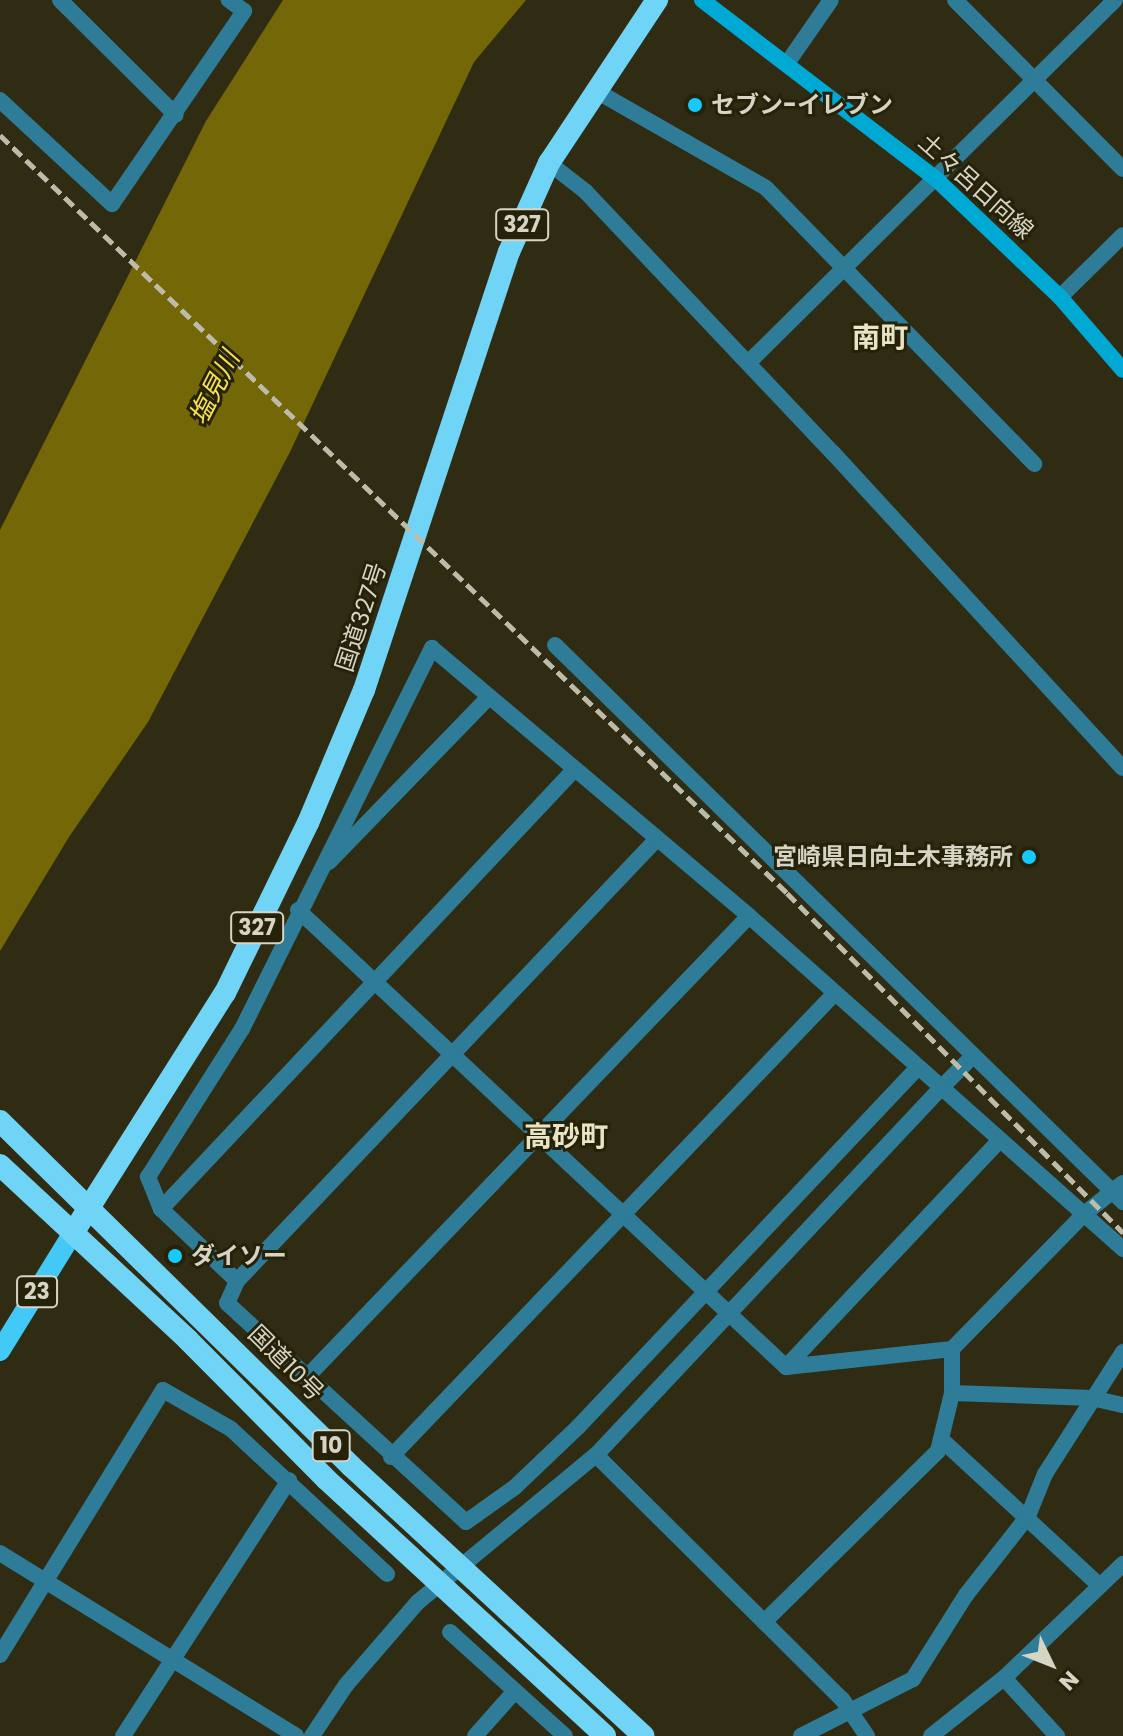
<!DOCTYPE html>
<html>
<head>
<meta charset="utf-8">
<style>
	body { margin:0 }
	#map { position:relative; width:1123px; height:1736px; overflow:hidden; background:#302c13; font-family:Poppins,"Noto Sans JP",sans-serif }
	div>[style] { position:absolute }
	.water>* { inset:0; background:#746708 }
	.minor>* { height:16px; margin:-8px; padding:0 8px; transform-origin:8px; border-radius:8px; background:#2e7c97 }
	.tertiary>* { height:16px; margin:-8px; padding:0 8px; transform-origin:8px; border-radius:8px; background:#2e7c97 }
	.secondary>* { height:16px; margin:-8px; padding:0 8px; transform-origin:8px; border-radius:8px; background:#00a9d4 }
	.primary>* { height:20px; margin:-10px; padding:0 10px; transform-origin:10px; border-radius:10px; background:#42c9f5 }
	.trunk>* { height:22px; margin:-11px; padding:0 11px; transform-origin:11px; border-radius:11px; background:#70d4f7 }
	.rail>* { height:5px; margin-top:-2.5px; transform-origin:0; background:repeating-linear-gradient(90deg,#bdbbaa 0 12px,transparent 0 18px) }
	.dots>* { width:22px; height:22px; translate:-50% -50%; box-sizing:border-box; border:4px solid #262209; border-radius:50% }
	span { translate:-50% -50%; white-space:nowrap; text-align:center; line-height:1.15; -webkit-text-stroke:6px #262209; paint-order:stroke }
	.shield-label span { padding:2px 6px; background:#262209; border:2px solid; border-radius:6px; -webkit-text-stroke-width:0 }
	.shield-label { font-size:22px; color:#d6d4c5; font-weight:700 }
	.poi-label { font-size:24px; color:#d6d4c5; font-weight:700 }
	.left { translate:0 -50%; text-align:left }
	.right { translate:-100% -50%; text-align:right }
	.street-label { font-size:24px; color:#d6d4c5 }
	.water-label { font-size:26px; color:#f7e152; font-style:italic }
	.quarter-label { font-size:28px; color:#e8e4c5; font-weight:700 }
	.north { position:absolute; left:1011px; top:1624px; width:80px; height:80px; -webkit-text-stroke:6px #262209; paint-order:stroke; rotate:133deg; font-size:22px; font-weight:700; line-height:32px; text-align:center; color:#d6d4c5 }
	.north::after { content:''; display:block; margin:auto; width:28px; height:36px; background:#d6d4c5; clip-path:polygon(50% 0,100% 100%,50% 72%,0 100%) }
</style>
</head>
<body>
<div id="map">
	<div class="water">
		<i style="clip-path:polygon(283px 0,526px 0,474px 62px,290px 452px,148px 722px,69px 837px,0 951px,0 530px,206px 121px)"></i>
	</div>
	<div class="minor">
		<i style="left:60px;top:0;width:163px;rotate:44.8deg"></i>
		<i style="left:955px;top:0;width:238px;rotate:45.2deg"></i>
		<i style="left:788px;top:62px;width:75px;rotate:-55.3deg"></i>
		<i style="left:598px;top:92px;width:193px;rotate:29.7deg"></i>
		<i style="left:766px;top:188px;width:385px;rotate:45.8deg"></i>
		<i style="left:0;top:100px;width:153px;rotate:42.9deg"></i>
		<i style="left:112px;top:204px;width:234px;rotate:-55.6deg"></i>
		<i style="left:244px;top:11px;width:19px;rotate:-144deg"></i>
		<i style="left:1060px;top:297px;width:88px;rotate:-44.5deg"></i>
		<i style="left:555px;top:645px;width:796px;rotate:44.44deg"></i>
		<i style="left:655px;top:841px;width:607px;rotate:133.53deg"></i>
		<i style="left:237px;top:1281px;width:24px;rotate:114deg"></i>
		<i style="left:227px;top:1303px;width:324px;rotate:42.5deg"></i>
		<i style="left:466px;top:1522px;width:60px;rotate:-35.5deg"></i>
		<i style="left:515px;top:1487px;width:87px;rotate:-43.6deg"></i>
		<i style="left:578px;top:1427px;width:495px;rotate:-46.6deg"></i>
		<i style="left:329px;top:862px;width:230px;rotate:-45.9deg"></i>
		<i style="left:298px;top:910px;width:669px;rotate:43.12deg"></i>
		<i style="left:786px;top:1367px;width:167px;rotate:-6.2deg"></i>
		<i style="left:952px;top:1349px;width:187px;rotate:-45.6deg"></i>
		<i style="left:1083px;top:1215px;width:51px;rotate:-38.7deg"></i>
		<i style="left:941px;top:1088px;width:45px;rotate:-45deg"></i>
		<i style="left:161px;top:1209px;width:603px;rotate:-46.75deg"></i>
		<i style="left:237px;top:1281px;width:105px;rotate:-136.5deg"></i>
		<i style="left:161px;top:1209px;width:35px;rotate:-112deg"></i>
		<i style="left:148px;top:1177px;width:175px;rotate:-57.6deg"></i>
		<i style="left:242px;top:1029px;width:426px;rotate:-63.5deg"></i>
		<i style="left:432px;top:648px;width:415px;rotate:40.2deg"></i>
		<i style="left:749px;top:916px;width:501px;rotate:41.68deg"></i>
		<i style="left:786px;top:1367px;width:312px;rotate:-46.7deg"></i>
		<i style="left:305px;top:1379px;width:641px;rotate:-46.2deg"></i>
		<i style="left:952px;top:1393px;width:44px;rotate:-90deg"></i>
		<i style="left:943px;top:1441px;width:212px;rotate:42.7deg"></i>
		<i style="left:596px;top:1455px;width:346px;rotate:44.8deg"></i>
		<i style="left:842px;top:1699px;width:45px;rotate:56deg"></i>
		<i style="left:391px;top:1457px;width:642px;rotate:-46.26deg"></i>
		<i style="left:0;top:1553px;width:348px;rotate:31.7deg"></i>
		<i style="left:764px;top:1622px;width:244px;rotate:-44.5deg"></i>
		<i style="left:938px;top:1451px;width:60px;rotate:-76.4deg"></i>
		<i style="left:952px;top:1393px;width:140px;rotate:2deg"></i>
		<i style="left:1092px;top:1398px;width:32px;rotate:13deg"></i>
		<i style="left:450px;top:1632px;width:155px;rotate:42.1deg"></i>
		<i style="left:0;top:1655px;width:311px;rotate:-58.4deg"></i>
		<i style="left:163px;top:1390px;width:78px;rotate:29.8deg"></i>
		<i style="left:231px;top:1429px;width:213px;rotate:42.9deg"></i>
		<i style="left:1004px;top:1678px;width:79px;rotate:47.6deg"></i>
		<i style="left:123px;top:1736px;width:305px;rotate:-57deg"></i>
		<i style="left:475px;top:1736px;width:60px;rotate:-48.4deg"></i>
		<i style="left:801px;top:1736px;width:126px;rotate:-27deg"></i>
		<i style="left:913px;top:1679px;width:99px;rotate:-57.8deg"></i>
		<i style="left:966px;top:1595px;width:100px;rotate:-51.9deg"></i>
		<i style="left:1028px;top:1516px;width:45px;rotate:-68deg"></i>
		<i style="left:1045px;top:1474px;width:145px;rotate:-57.4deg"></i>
		<i style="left:931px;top:1736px;width:93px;rotate:-38.5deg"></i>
		<i style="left:1004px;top:1678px;width:165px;rotate:-43.8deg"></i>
	</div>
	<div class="tertiary">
		<i style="left:549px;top:163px;width:46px;rotate:37.9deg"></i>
		<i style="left:585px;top:191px;width:361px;rotate:46.6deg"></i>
		<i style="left:833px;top:453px;width:428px;rotate:47.4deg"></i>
		<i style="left:748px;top:363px;width:516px;rotate:-44.69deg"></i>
		<i style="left:312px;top:1736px;width:61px;rotate:-56.3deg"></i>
		<i style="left:346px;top:1685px;width:110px;rotate:-49.1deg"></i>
		<i style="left:418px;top:1602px;width:231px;rotate:-39.6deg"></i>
		<i style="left:596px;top:1455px;width:504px;rotate:-46.77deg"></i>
	</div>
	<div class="secondary">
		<i style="left:702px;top:0;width:295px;rotate:37.4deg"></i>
		<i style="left:936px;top:179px;width:171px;rotate:43.6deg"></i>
		<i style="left:1060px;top:297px;width:96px;rotate:49.2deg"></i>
	</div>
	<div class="primary">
		<i style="left:0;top:1351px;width:139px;rotate:-58.3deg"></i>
	</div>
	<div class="trunk">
		<i style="left:0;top:1121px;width:492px;rotate:44.5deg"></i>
		<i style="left:351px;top:1466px;width:398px;rotate:42.7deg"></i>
		<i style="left:0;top:1165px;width:257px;rotate:42.9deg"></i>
		<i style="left:188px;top:1340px;width:196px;rotate:45.2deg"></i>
		<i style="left:326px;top:1479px;width:379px;rotate:42.6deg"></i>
		<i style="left:73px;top:1233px;width:284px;rotate:-57.7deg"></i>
		<i style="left:225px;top:993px;width:189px;rotate:-64deg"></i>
		<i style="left:308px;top:823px;width:144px;rotate:-67.2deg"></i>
		<i style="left:364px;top:690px;width:461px;rotate:-71.7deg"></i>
		<i style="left:509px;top:252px;width:98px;rotate:-65.8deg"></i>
		<i style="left:549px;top:163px;width:196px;rotate:-56.5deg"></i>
	</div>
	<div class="rail">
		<i style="left:0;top:135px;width:1093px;rotate:43.92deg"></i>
		<i style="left:787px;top:893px;width:478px;rotate:45.3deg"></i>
	</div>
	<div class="dots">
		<i style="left:695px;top:105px;background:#16cafb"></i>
		<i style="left:1029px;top:857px;background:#16cafb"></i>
		<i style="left:175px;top:1256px;background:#16cafb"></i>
	</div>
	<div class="shield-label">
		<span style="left:522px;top:225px">327</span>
		<span style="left:257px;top:928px">327</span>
		<span style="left:37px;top:1292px">23</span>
		<span style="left:331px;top:1446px">10</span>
	</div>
	<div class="poi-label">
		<span class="left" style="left:711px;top:105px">セブン-イレブン</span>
		<span class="right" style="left:1013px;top:857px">宮崎県日向土木事務所</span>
		<span class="left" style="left:191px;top:1256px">ダイソー</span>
	</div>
	<div class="street-label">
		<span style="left:976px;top:186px;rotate:42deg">土々呂日向線</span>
		<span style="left:361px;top:617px;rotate:-72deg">国道327号</span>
		<span style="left:286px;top:1363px;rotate:45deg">国道10号</span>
	</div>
	<div class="water-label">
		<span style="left:215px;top:388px;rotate:-63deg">塩見川</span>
	</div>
	<div class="quarter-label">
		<span style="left:880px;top:338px">南町</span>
		<span style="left:566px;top:1137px">高砂町</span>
	</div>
	<div class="north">N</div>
</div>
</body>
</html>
